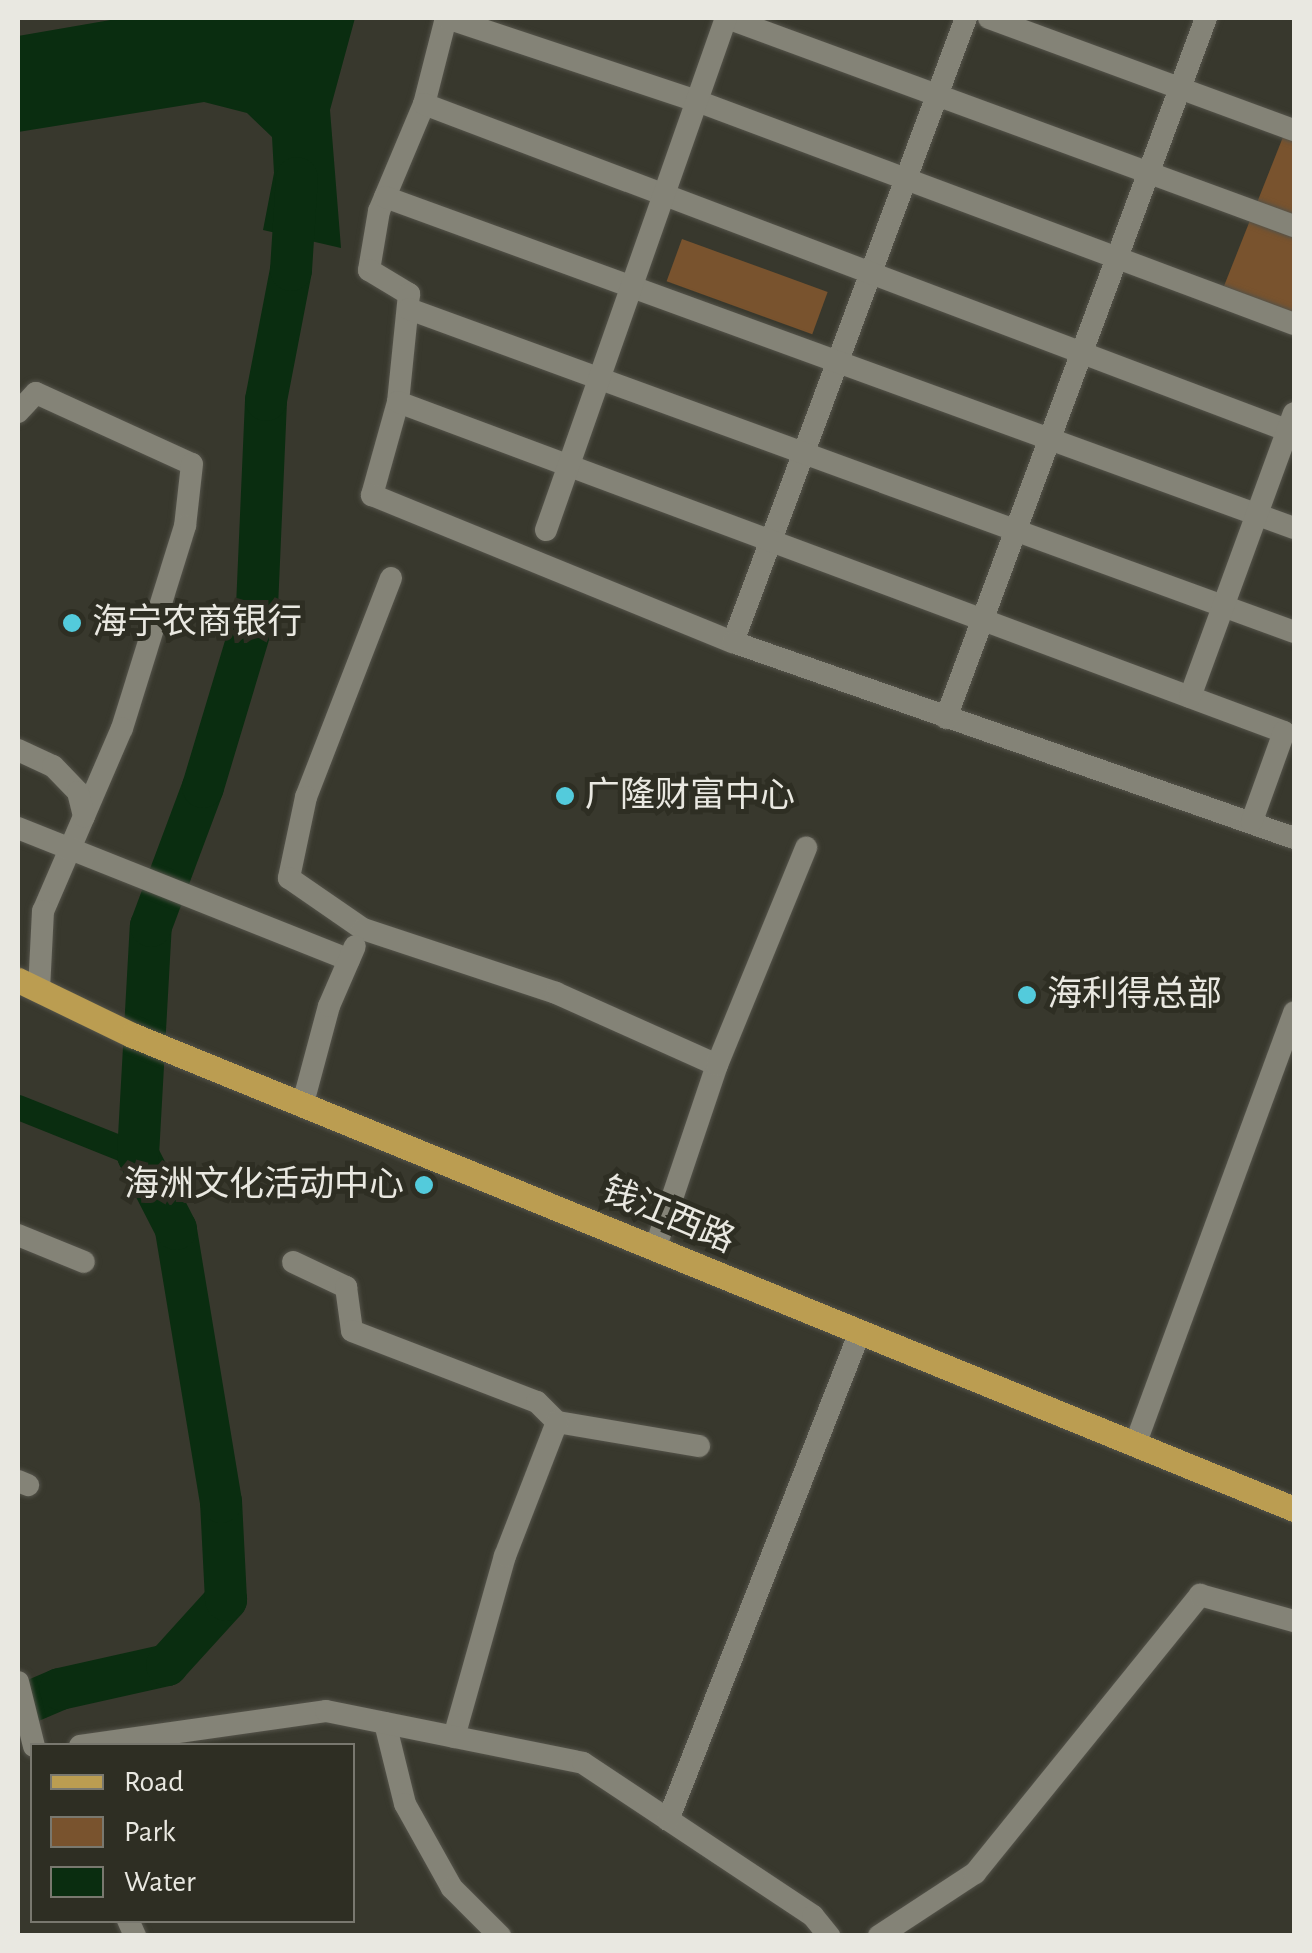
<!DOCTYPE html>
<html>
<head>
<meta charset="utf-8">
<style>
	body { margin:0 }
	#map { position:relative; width:1312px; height:1953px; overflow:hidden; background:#38382d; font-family:"Alegreya Sans","Noto Sans SC",sans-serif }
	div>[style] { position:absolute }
	.green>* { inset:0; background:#79532e; transform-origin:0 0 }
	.water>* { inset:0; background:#0a2d10 }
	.canal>* { height:25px; margin:-12.5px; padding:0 12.5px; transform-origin:12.5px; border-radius:12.5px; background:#0a2d10 }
	.river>* { height:42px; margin:-21px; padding:0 21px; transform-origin:21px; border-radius:21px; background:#0a2d10 }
	.roads { filter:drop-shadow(0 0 2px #54534a) drop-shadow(0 0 2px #54534a) }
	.minor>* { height:22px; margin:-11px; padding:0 11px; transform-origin:11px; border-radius:11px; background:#848377 }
	.major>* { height:25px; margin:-12.5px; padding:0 12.5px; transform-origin:12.5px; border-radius:12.5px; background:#bb9d51 }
	.dots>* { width:28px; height:28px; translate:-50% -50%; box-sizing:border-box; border:5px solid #2e2e23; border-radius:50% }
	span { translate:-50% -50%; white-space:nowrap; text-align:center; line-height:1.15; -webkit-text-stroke:10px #2e2e23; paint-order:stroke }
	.poi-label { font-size:35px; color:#e9e8e1 }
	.left { translate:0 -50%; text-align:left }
	.right { translate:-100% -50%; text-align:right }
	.street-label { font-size:35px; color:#e9e8e1 }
	.frame { position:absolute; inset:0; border:20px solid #e9e8e1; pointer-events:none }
	.legend { position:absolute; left:30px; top:1743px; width:325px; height:180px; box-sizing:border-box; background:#2e2e23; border:2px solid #79786f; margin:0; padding:12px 18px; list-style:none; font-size:30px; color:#e9e8e1 }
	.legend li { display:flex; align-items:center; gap:20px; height:50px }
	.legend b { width:50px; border:2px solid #79786f }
</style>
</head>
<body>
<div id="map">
	<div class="green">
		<i style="clip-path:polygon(1283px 137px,1294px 141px,1294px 313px,1224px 286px)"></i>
		<i style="left:682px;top:239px;width:155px;height:45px;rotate:20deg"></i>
	</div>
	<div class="water">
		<i style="clip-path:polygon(122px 18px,355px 18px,330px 110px,341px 248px,263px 230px,274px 173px,272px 137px,247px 113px,204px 102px,18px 132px,18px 36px)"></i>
	</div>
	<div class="canal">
		<i style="left:18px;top:1107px;width:129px;rotate:21.8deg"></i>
	</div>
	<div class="river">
		<i style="left:18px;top:1707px;width:46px;rotate:-23.2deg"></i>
		<i style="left:60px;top:1689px;width:110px;rotate:-12.6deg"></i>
		<i style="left:167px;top:1665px;width:88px;rotate:-47.8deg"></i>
		<i style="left:226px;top:1600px;width:98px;rotate:-92.9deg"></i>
		<i style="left:221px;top:1502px;width:277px;rotate:-99.4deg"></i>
		<i style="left:176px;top:1229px;width:83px;rotate:-117.2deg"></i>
		<i style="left:138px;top:1155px;width:229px;rotate:-86.8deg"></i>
		<i style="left:151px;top:926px;width:148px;rotate:-69.5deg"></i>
		<i style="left:203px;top:787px;width:188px;rotate:-73.3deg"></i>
		<i style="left:257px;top:607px;width:207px;rotate:-87.5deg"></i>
		<i style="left:266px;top:400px;width:132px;rotate:-79.1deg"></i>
		<i style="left:291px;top:270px;width:92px;rotate:-86.3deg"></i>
	</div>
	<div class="roads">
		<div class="minor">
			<i style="left:446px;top:18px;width:89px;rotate:104.3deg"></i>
			<i style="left:424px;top:104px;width:116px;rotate:112.8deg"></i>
			<i style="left:379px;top:211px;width:60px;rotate:99.6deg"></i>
			<i style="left:369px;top:270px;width:47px;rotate:31deg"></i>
			<i style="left:409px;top:294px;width:109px;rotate:95.8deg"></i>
			<i style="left:398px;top:402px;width:97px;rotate:105.6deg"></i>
			<i style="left:372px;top:495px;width:390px;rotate:22.2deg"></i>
			<i style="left:447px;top:18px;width:263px;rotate:18.4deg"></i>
			<i style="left:697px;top:101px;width:637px;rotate:20.48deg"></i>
			<i style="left:727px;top:18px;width:604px;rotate:20.15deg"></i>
			<i style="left:966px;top:18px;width:666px;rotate:110.48deg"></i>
			<i style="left:733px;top:642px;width:594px;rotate:19.26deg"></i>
			<i style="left:989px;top:18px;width:325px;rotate:20.2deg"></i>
			<i style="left:424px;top:104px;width:930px;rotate:20.71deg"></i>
			<i style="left:385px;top:197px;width:967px;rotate:20.01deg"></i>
			<i style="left:409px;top:309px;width:942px;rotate:20.05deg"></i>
			<i style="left:398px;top:402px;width:945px;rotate:20.43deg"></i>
			<i style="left:1284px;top:732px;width:95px;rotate:109.8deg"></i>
			<i style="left:18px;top:412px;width:26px;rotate:-47deg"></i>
			<i style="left:36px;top:393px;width:171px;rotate:24.5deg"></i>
			<i style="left:192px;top:464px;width:62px;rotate:96.4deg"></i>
			<i style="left:185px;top:526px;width:212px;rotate:107.3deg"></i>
			<i style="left:122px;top:728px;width:199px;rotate:113.3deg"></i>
			<i style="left:43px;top:911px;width:79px;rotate:92.9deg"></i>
			<i style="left:546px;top:530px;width:543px;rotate:-70.63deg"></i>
			<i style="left:391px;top:578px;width:235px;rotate:111.2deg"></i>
			<i style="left:306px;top:797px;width:83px;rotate:101.9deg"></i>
			<i style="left:289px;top:878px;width:90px;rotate:34.6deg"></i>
			<i style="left:363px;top:929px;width:203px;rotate:18.3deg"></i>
			<i style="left:556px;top:993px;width:176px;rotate:24.1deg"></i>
			<i style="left:1190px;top:697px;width:302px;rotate:-69.9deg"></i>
			<i style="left:946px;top:718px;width:747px;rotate:-69.62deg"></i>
			<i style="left:18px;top:750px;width:38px;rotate:25deg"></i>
			<i style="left:53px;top:766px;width:36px;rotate:46deg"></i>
			<i style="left:78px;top:792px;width:25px;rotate:76deg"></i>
			<i style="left:18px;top:828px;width:356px;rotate:21.7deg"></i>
			<i style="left:303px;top:1103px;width:100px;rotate:-75deg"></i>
			<i style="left:329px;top:1006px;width:65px;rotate:-66.6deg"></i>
			<i style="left:18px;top:1235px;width:71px;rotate:22.2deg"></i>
			<i style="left:655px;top:1249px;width:194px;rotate:-71.4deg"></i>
			<i style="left:717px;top:1065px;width:235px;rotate:-67.7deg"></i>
			<i style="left:293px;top:1262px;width:59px;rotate:25.3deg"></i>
			<i style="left:346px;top:1287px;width:44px;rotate:82.2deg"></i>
			<i style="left:352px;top:1331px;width:198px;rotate:21deg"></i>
			<i style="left:537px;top:1402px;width:28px;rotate:45deg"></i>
			<i style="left:557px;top:1422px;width:144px;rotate:9.6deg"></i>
			<i style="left:1135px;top:1445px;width:461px;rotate:-69.8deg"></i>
			<i style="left:18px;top:1481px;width:11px;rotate:22deg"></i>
			<i style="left:18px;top:1682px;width:66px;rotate:76deg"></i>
			<i style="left:385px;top:1723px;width:83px;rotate:76.1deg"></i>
			<i style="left:405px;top:1804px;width:96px;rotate:60.8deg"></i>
			<i style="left:452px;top:1888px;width:68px;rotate:45deg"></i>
			<i style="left:454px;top:1737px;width:188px;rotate:-74.3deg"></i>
			<i style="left:505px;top:1556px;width:144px;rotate:-68.8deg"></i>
			<i style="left:80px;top:1746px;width:248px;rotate:-8.1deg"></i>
			<i style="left:326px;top:1711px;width:262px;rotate:11.4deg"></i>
			<i style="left:583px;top:1763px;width:276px;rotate:33.6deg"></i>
			<i style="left:813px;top:1916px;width:26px;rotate:51deg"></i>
			<i style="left:668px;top:1820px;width:522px;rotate:-68.54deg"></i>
			<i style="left:128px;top:1920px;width:17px;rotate:66deg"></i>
			<i style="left:879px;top:1936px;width:115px;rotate:-33.3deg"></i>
			<i style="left:975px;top:1873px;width:358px;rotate:-51deg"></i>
			<i style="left:1200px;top:1595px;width:98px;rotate:15.5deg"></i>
		</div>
		<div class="major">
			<i style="left:18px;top:980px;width:127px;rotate:25.8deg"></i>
			<i style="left:132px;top:1035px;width:1255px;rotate:22.19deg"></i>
		</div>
	</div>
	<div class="dots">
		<i style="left:72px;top:623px;background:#53cbdc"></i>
		<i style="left:565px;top:796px;background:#53cbdc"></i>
		<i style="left:1027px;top:995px;background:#53cbdc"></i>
		<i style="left:424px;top:1185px;background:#53cbdc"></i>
	</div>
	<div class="poi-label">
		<span class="left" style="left:92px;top:623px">海宁农商银行</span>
		<span class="left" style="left:585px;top:796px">广隆财富中心</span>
		<span class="left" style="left:1047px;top:995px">海利得总部</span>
		<span class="right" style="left:404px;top:1185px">海洲文化活动中心</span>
	</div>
	<div class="street-label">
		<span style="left:668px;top:1216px;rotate:23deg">钱江西路</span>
	</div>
	<div class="frame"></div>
	<ul class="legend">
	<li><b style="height:12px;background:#bb9d51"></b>Road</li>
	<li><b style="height:28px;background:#79532e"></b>Park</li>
	<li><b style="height:28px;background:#0a2d10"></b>Water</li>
	</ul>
</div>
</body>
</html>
